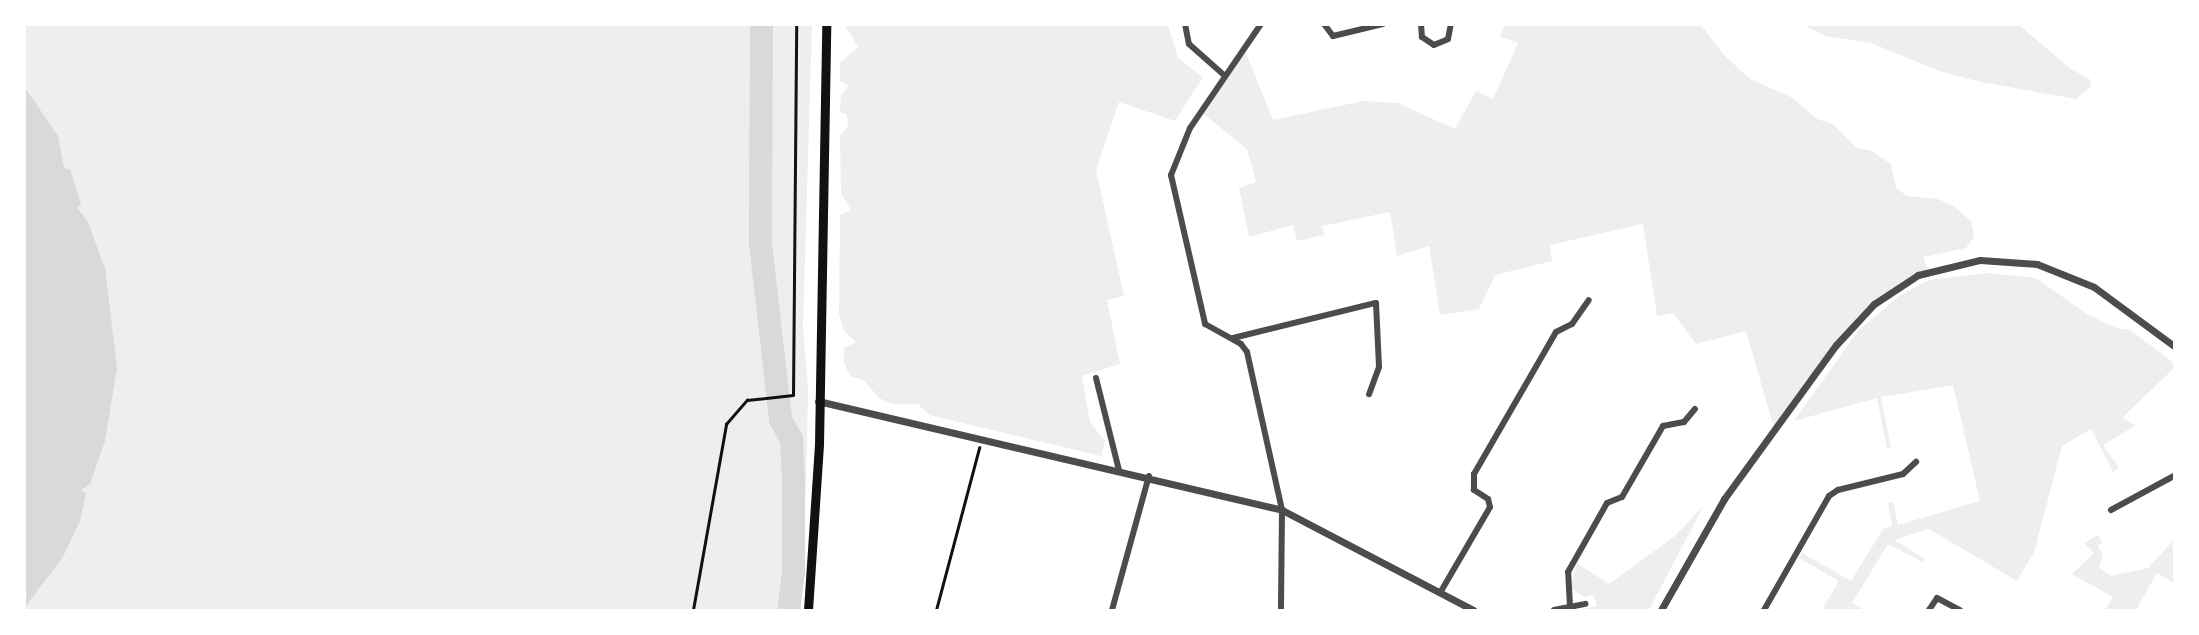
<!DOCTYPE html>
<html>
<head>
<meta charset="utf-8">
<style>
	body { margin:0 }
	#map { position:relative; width:2199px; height:635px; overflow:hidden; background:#fff; font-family:Inter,sans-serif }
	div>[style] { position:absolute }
	.green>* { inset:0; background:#eee }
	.water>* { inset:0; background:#d9d9d9 }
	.river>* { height:23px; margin:-11.5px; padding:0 11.5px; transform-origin:11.5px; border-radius:11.5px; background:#d9d9d9 }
	.path>* { height:2.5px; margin:-1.25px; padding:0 1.25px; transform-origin:1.25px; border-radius:1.25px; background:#111 }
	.minor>* { height:6px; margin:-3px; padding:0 3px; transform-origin:3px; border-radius:3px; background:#4c4c4c }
	.tertiary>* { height:7px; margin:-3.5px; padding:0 3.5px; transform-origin:3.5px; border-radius:3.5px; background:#4c4c4c }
	.primary>* { height:9px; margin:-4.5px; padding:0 4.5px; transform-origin:4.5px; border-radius:4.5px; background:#111 }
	span { translate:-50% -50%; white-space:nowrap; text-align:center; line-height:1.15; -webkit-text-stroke:7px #fff; paint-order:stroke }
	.frame { position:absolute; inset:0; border:26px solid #fff; pointer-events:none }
</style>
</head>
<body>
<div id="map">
	<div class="green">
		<i style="clip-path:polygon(25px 25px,812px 25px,803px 325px,808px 390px,806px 493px,792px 610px,25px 610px)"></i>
		<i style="clip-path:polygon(845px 25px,1168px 25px,1178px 58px,1203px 77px,1175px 121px,1119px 102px,1096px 170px,1124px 296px,1107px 300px,1120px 364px,1082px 376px,1090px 422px,1105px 441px,1101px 456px,929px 415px,918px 404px,892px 404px,879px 398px,864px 380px,850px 376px,844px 363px,844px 348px,856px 342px,844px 331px,839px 314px,840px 215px,851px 210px,841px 193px,840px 136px,848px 126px,847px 115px,840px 112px,841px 95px,849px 86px,840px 81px,840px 63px,858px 47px)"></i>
		<i style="clip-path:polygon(1505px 25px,1701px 25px,1724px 55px,1750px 79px,1791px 97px,1817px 119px,1833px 124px,1857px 148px,1872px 151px,1891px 164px,1896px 188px,1907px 196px,1938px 199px,1953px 206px,1971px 221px,1974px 237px,1966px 248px,1923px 257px,1928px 270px,1856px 321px,1774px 428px,1746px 331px,1696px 344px,1673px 313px,1657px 316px,1643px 224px,1550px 245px,1552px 261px,1495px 275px,1479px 309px,1440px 315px,1429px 246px,1397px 256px,1390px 212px,1322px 226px,1324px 235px,1297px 241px,1293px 225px,1249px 237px,1239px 188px,1256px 182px,1247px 149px,1200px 111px,1244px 48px,1273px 120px,1363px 101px,1398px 103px,1455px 129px,1476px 91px,1493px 99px,1518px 43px,1500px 36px)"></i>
		<i style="clip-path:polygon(1804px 25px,2019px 25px,2071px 69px,2091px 80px,2091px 86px,2076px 99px,1981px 82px,1942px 72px,1871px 43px,1825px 36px)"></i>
		<i style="clip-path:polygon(1986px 273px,2036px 278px,2087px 314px,2116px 328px,2130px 330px,2173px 362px,2173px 369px,2123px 417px,2135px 426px,2103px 445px,2119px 468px,2113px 472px,2091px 429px,2062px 446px,2034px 552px,2017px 581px,1929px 529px,1894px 540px,1925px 559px,1923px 562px,1888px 544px,1852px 603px,1864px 610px,1822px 610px,1839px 581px,1799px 558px,1802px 553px,1851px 581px,1883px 529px,1892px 526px,1888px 503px,1893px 502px,1898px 525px,1980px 501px,1953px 385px,1881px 397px,1891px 448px,1887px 449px,1877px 398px,1794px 421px,1858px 331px,1899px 296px,1929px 280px)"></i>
		<i style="clip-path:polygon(1704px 505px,1649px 610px,1580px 610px,1597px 606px,1593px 595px,1584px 597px,1570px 588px,1577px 563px,1609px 584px,1675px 536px)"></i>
		<i style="clip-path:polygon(2098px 535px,2103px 542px,2098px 546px,2103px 555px,2099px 567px,2111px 576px,2148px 568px,2174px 540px,2174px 583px,2157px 573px,2136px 610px,2105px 610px,2113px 597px,2072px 574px,2094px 553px,2084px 543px)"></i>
	</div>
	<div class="water">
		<i style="clip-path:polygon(24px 86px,58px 136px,64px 168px,70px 169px,81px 204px,77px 208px,87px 220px,105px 268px,117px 368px,105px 441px,90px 484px,81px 490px,86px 494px,80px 521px,63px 557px,25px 607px)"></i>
	</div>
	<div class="river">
		<i style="left:761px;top:24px;width:219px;rotate:90.3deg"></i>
		<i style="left:760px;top:243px;width:177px;rotate:83.5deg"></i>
		<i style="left:780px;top:419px;width:23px;rotate:61deg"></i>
		<i style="left:791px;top:439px;width:40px;rotate:87.1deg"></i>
		<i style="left:793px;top:479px;width:92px;rotate:90deg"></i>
		<i style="left:793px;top:571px;width:39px;rotate:97deg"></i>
	</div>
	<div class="path">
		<i style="left:693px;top:610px;width:189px;rotate:-79.9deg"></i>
		<i style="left:726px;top:424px;width:32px;rotate:-49deg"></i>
		<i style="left:747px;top:400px;width:46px;rotate:-6.2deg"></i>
		<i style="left:793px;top:395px;width:371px;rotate:-89.5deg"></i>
		<i style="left:936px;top:610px;width:168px;rotate:-75.1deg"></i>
	</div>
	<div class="minor">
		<i style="left:1185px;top:24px;width:20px;rotate:79deg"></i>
		<i style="left:1189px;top:44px;width:48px;rotate:41.6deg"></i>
		<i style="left:1261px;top:24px;width:126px;rotate:124.3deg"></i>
		<i style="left:1190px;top:128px;width:51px;rotate:112deg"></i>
		<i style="left:1171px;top:175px;width:153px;rotate:77.1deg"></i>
		<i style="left:1205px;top:324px;width:41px;rotate:29.1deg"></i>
		<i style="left:1241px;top:344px;width:10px;rotate:53deg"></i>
		<i style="left:1247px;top:352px;width:162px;rotate:77.5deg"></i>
		<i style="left:1282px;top:510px;width:100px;rotate:90.6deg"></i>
		<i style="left:1324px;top:24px;width:15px;rotate:53deg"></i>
		<i style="left:1333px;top:36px;width:51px;rotate:-13.5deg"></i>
		<i style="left:1421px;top:24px;width:13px;rotate:86deg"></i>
		<i style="left:1422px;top:37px;width:14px;rotate:34deg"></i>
		<i style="left:1434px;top:45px;width:15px;rotate:-23deg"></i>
		<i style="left:1448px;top:39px;width:15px;rotate:-79deg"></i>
		<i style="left:1233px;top:338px;width:147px;rotate:-13.8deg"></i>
		<i style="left:1376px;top:303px;width:64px;rotate:87.3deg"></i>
		<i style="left:1379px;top:367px;width:29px;rotate:110deg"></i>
		<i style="left:1096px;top:378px;width:95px;rotate:76deg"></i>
		<i style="left:2111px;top:510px;width:72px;rotate:-28.4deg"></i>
		<i style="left:1440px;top:593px;width:99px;rotate:-59.8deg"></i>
		<i style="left:1490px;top:507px;width:8px;rotate:-104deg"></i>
		<i style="left:1488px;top:499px;width:17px;rotate:-147deg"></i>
		<i style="left:1474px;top:490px;width:16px;rotate:-90deg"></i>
		<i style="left:1474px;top:474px;width:164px;rotate:-60deg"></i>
		<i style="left:1556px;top:332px;width:18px;rotate:-27deg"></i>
		<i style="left:1572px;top:324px;width:29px;rotate:-55deg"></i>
		<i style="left:1570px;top:607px;width:35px;rotate:-93deg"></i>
		<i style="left:1568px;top:572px;width:79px;rotate:-60.5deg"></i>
		<i style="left:1607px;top:503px;width:16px;rotate:-22deg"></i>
		<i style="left:1622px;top:497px;width:82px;rotate:-60deg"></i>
		<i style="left:1663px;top:426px;width:21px;rotate:-11deg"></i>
		<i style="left:1684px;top:422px;width:17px;rotate:-50deg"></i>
		<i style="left:1112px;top:610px;width:139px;rotate:-74.6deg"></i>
		<i style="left:1554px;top:610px;width:32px;rotate:-11deg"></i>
		<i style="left:1764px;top:610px;width:131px;rotate:-60.3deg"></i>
		<i style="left:1829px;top:496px;width:11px;rotate:-34deg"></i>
		<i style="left:1838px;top:490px;width:67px;rotate:-13.8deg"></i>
		<i style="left:1903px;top:474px;width:18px;rotate:-43deg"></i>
		<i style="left:1929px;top:610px;width:14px;rotate:-56deg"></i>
		<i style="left:1937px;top:598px;width:26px;rotate:28deg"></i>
	</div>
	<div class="tertiary">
		<i style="left:818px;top:401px;width:477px;rotate:13.2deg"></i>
		<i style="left:1282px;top:510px;width:216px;rotate:27.6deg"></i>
		<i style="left:1661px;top:610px;width:128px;rotate:-60.4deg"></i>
		<i style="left:1724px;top:499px;width:190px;rotate:-54deg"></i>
		<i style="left:1836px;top:345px;width:56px;rotate:-47.2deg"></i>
		<i style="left:1874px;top:304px;width:53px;rotate:-33.4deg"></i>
		<i style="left:1918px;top:275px;width:64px;rotate:-13.6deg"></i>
		<i style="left:1980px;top:260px;width:57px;rotate:4deg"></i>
		<i style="left:2037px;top:264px;width:61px;rotate:22deg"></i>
		<i style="left:2094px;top:287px;width:99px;rotate:36.4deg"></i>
	</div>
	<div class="primary">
		<i style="left:808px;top:610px;width:166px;rotate:-86.2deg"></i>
		<i style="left:819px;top:444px;width:420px;rotate:-89deg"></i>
	</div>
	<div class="frame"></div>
</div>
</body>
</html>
